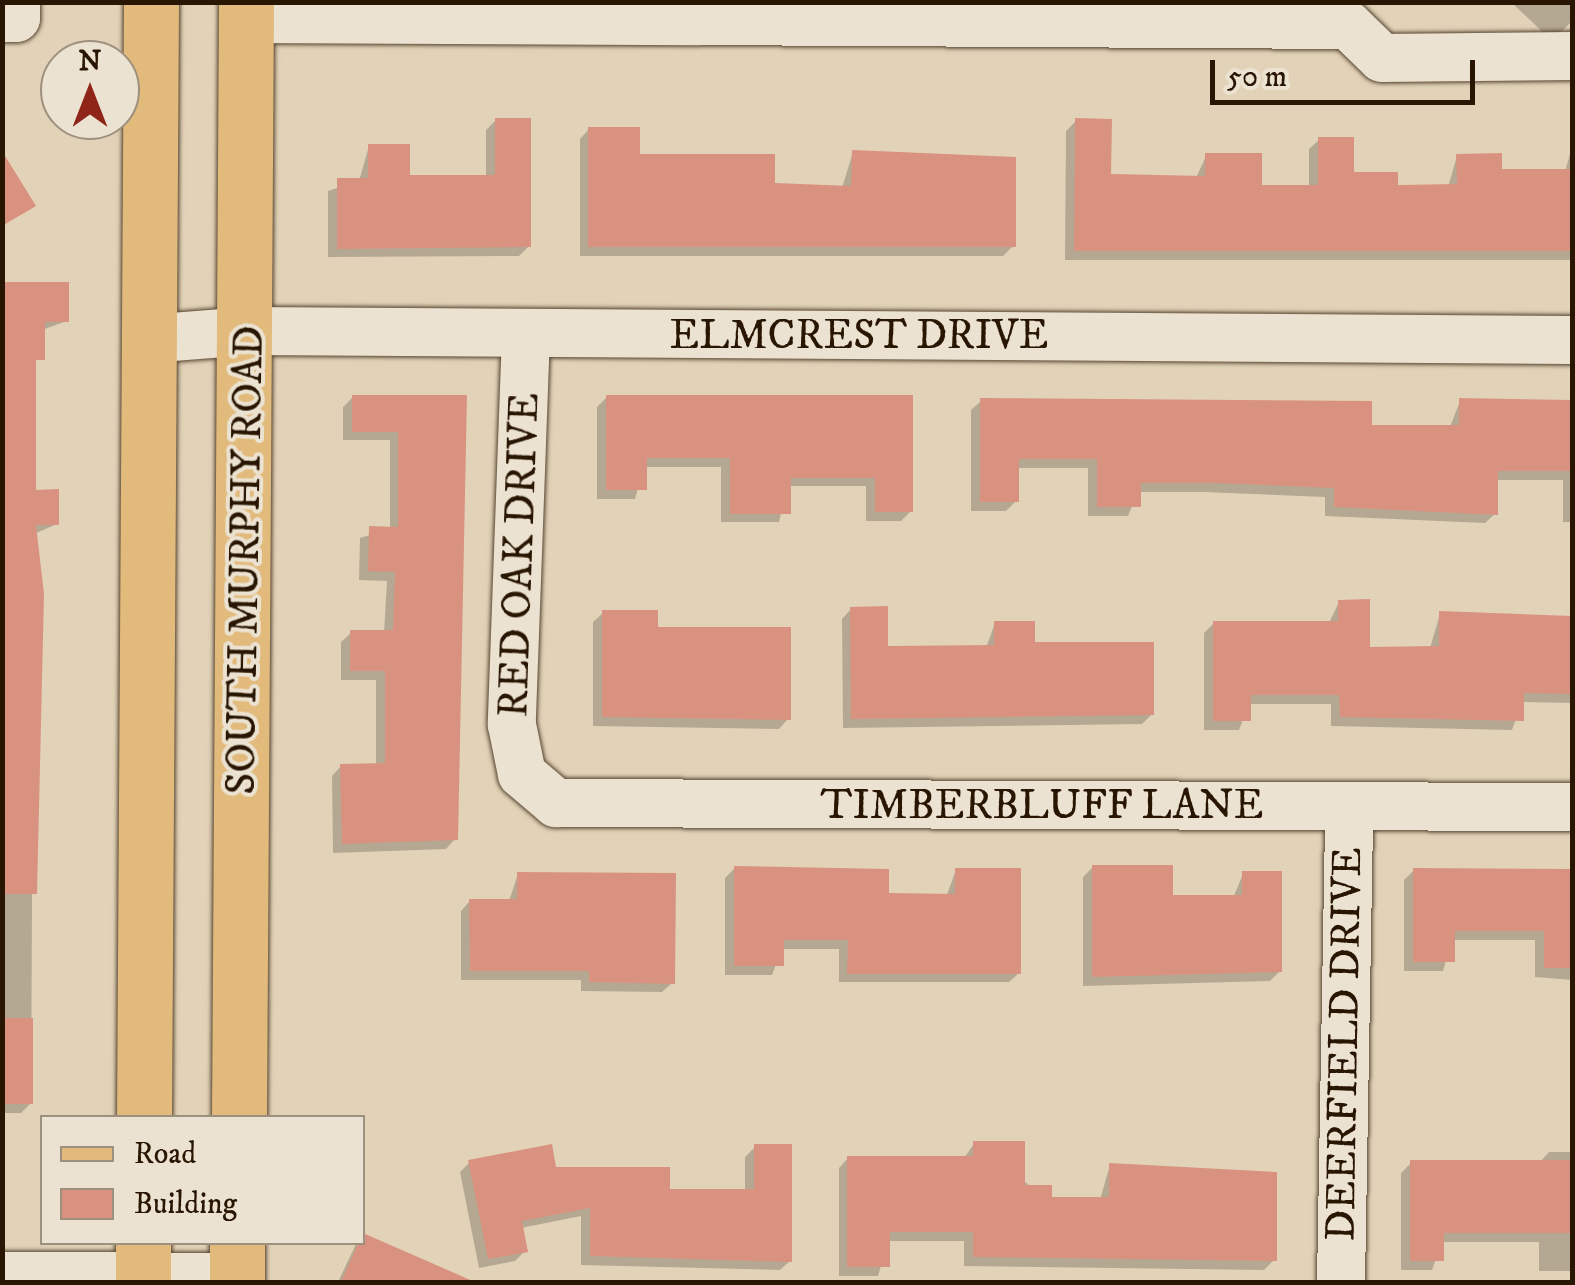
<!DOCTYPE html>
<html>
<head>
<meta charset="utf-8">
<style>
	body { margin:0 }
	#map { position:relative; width:1575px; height:1285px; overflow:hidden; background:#e2d3b8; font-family:"IM FELL DW Pica",serif }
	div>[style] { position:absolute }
	.shadow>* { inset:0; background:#0003 }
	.building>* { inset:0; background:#d9927f; transform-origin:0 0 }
	.roads { filter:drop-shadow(0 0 2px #574530) drop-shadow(0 0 2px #574530) }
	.minor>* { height:48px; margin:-24px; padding:0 24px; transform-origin:24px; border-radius:24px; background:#ece2d1 }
	.major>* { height:55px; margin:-27.5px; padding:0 27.5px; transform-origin:27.5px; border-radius:27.5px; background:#e1ba7c }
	span { translate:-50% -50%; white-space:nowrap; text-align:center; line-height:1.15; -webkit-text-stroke:8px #ece2d1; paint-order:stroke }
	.street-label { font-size:42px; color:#291602 }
	.frame { position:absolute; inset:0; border:5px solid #291602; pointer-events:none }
	.legend { position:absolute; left:40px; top:1115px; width:325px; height:130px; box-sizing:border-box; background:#ece2d1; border:2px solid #9e907e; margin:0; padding:12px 18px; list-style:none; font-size:30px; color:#291602 }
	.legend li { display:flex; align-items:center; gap:20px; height:50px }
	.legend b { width:50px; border:2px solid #9e907e }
	.north { position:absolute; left:40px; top:40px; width:100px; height:100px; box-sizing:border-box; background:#ece2d1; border:2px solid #9e907e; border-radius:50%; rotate:0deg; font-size:28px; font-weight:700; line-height:40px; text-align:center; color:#291602 }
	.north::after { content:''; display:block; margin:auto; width:35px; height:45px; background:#8f2418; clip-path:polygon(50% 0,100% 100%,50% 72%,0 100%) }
	.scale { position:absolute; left:1210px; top:60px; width:265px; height:45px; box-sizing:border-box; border:5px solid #291602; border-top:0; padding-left:12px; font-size:30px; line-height:35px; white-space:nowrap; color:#291602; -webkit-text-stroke:8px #ece2d1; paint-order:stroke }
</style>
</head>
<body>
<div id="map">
	<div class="shadow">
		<i style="clip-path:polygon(1511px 2px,1572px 2px,1572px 21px,1552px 41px)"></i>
		<i style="clip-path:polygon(496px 120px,529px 246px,519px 256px,328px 257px,328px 191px,359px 181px,369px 146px,408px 178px,486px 178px,486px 130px)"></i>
		<i style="clip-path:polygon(1076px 121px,1109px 177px,1196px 178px,1206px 156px,1259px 187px,1309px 187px,1309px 149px,1319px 140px,1352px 174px,1395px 188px,1448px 187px,1457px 156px,1500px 172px,1565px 172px,1572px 146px,1572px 260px,1065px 260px,1066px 131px)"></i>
		<i style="clip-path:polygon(589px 129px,638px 157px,772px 185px,842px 188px,853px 152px,1013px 246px,1003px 256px,580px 256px,580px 139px)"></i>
		<i style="clip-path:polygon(2px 284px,67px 321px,42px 330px,33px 368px,33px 492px,57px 524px,34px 534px,31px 1103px,21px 1113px,2px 1113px)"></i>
		<i style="clip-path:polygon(353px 397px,465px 397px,455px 839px,446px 849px,333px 853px,332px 776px,341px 766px,376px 765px,376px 680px,341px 680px,341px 642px,351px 633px,384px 633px,387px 581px,359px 580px,360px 538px,390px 529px,390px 440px,343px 440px,343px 407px)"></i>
		<i style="clip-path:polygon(607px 397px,911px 397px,911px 511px,901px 521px,866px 521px,866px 486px,788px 486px,779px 522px,721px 522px,721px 467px,644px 467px,635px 499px,597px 499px,597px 407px)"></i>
		<i style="clip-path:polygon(981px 401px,1370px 427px,1450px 427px,1460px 401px,1572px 402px,1572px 522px,1563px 522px,1563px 480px,1495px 480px,1495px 514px,1485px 523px,1325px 516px,1325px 497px,1204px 492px,1138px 492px,1128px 516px,1088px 516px,1088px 468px,1016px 468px,1016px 501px,1006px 511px,971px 511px,971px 410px)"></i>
		<i style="clip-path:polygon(1339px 602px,1368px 649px,1430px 648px,1440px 614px,1572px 618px,1572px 703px,1522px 702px,1512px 730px,1331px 726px,1331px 704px,1249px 704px,1239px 730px,1204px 730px,1204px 633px,1214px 623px,1329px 623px)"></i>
		<i style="clip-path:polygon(851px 609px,886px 649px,986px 648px,995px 623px,1152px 714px,1142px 724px,843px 728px,842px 619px)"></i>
		<i style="clip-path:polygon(603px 613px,655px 630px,788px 719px,779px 729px,593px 726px,593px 622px)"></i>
		<i style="clip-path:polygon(1093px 867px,1170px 898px,1233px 898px,1243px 874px,1280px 971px,1270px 981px,1083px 986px,1083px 877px)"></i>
		<i style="clip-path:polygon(735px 868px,887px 896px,946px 897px,956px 870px,1019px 973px,1009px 982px,839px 982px,839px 949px,782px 949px,772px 975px,725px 975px,725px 878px)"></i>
		<i style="clip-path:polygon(1414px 870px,1572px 870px,1572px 980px,1535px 977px,1535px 940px,1452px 940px,1443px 971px,1404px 971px,1404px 880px)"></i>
		<i style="clip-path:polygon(518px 874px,672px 983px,662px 992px,581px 991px,581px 980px,461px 980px,461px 911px,470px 901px,509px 901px)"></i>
		<i style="clip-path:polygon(974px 1144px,1049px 1200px,1100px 1200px,1110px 1165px,1274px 1260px,1264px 1270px,964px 1266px,964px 1241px,888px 1241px,878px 1276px,839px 1276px,839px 1168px,848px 1158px,964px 1158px)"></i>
		<i style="clip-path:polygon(755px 1147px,790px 1261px,780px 1270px,581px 1265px,581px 1216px,521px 1228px,525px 1251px,515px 1261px,479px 1268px,460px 1172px,470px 1162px,667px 1192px,745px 1192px,745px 1157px)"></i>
		<i style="clip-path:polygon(1549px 1152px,1572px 1152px,1572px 1271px,1539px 1271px,1539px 1242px,1442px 1242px,1432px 1270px,1401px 1270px,1401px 1173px,1411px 1163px,1539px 1163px)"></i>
		<i style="clip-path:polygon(357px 1242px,362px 1242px,443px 1271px,438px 1282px,338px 1282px)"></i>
	</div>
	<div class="building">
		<i style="clip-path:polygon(495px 118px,531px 118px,531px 247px,337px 249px,337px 178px,368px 178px,368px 144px,410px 144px,410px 175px,495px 175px)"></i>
		<i style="clip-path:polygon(1075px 118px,1112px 119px,1111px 174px,1205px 176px,1205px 153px,1262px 153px,1262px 185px,1318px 185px,1318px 137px,1354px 137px,1354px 172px,1398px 172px,1398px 185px,1457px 184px,1456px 154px,1502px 153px,1502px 169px,1572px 169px,1572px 251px,1074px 251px)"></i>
		<i style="clip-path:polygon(588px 127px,640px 127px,640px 154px,775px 154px,775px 183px,851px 186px,852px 150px,1016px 157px,1016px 247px,588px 247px)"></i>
		<i style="clip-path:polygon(2px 151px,36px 206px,2px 226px)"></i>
		<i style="clip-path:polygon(2px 282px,69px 282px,69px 322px,45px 322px,45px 360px,36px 360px,36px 490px,59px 489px,59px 525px,36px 525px,44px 594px,37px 894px,2px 894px)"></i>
		<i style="clip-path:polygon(352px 395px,467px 395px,458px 840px,342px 844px,340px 764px,385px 763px,385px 671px,350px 671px,350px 630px,393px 630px,395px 572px,368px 571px,369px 526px,398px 527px,398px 432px,352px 432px)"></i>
		<i style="clip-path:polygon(606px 395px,913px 395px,913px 512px,875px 512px,875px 478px,791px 478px,791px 514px,730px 514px,730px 458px,647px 458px,647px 490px,606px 490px)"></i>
		<i style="clip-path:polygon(980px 398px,1372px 401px,1372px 425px,1459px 425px,1459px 398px,1572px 400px,1572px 471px,1498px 471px,1498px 515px,1334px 507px,1334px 488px,1216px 483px,1141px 483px,1141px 507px,1097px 507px,1097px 459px,1019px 459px,1019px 502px,980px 502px)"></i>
		<i style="clip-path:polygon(1370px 599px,1370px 647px,1439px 646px,1439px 611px,1572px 616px,1572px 694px,1524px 693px,1524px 721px,1340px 717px,1339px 695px,1251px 695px,1251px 721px,1213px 721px,1213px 621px,1338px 621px,1338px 600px)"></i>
		<i style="clip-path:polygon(888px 606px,888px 646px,994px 645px,994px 621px,1035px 621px,1035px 642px,1154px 642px,1154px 715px,851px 719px,850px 607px)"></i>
		<i style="clip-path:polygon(602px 610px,658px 610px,658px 627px,791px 627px,791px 720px,602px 717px)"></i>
		<i style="clip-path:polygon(1092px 865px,1173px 865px,1173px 895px,1242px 895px,1242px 871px,1282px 871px,1282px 972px,1092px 977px)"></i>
		<i style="clip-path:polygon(734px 866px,889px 869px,889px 893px,955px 894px,955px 868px,1021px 868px,1021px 974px,847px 974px,848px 940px,784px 940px,784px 966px,734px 966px)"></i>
		<i style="clip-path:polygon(1413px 868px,1572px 869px,1572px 968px,1544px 968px,1544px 931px,1455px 931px,1455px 962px,1413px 962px)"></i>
		<i style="clip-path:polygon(517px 872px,676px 873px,675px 984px,589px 982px,589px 971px,470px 971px,469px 899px,517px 899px)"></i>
		<i style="left:2px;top:1018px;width:31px;height:86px"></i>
		<i style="clip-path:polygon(973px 1141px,1025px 1141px,1025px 1185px,1052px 1185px,1052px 1197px,1109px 1197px,1109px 1163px,1277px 1172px,1277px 1261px,973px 1257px,973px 1232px,890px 1232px,890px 1267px,847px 1267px,847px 1156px,973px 1156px)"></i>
		<i style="clip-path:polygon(552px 1144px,556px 1167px,670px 1167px,670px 1189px,754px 1189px,754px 1144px,792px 1144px,792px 1262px,590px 1256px,590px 1208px,522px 1221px,528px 1252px,488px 1259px,468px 1160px)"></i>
		<i style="clip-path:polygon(1410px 1160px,1572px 1160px,1572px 1233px,1444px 1233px,1444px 1261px,1410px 1261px)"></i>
		<i style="clip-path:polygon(363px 1233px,475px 1282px,341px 1282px)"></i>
	</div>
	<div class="roads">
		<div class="minor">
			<i style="left:2px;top:18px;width:14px"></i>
			<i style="left:16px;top:18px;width:16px;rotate:-90deg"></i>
			<i style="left:246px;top:19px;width:453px;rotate:0.3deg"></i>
			<i style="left:699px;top:21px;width:19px;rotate:-90deg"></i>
			<i style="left:699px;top:21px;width:649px;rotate:0.35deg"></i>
			<i style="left:1348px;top:25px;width:47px;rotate:44.1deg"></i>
			<i style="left:1382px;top:58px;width:190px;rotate:-0.6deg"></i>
			<i style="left:526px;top:334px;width:391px;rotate:92.1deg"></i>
			<i style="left:512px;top:725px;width:50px;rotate:78.5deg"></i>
			<i style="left:522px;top:774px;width:45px;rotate:40.5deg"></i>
			<i style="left:556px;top:803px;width:1016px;rotate:0.23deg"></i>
			<i style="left:147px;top:339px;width:102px;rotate:-4.5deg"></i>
			<i style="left:249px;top:331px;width:1323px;rotate:0.39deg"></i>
			<i style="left:2px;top:1276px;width:235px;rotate:0.2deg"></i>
			<i style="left:1341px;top:1282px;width:476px;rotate:-89deg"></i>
		</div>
		<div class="major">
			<i style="left:144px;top:1118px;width:1116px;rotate:-89.64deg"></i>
			<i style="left:239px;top:1118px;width:1116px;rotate:-89.64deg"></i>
			<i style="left:143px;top:1282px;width:40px;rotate:-90deg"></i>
			<i style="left:237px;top:1282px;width:40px;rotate:-90deg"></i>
		</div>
	</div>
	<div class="street-label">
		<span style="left:859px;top:336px">ELMCREST DRIVE</span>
		<span style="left:520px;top:555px;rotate:-88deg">RED OAK DRIVE</span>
		<span style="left:246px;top:560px;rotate:-89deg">SOUTH MURPHY ROAD</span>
		<span style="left:1042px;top:806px">TIMBERBLUFF LANE</span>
		<span style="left:1345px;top:1044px;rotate:-89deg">DEERFIELD DRIVE</span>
	</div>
	<div class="frame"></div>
	<ul class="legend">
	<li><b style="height:12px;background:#e1ba7c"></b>Road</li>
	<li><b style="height:28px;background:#d9927f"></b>Building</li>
	</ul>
	<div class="north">N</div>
	<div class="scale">50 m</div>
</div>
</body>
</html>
